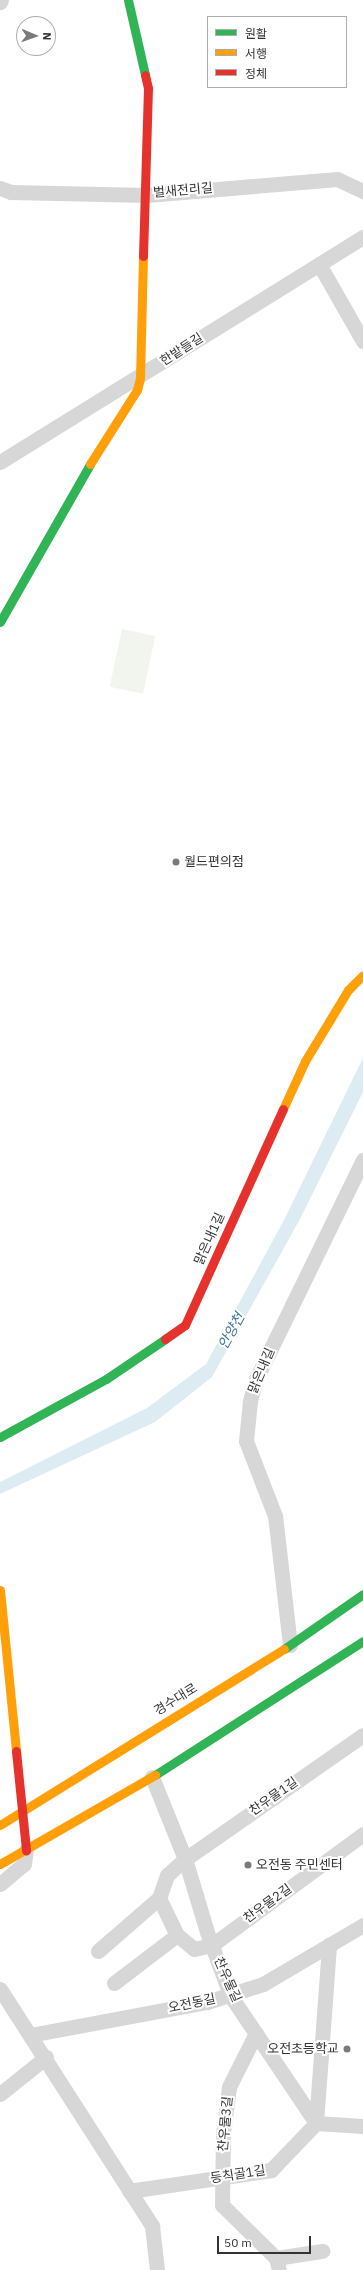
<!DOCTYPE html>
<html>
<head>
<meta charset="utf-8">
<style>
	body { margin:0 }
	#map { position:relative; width:363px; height:2270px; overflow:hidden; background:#fff; font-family:"IBM Plex Sans","Noto Sans KR",sans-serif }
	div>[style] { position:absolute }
	.green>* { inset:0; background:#f1f5ed; transform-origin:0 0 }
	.water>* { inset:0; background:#ddebf3 }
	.street>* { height:15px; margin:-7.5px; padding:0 7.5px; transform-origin:7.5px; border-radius:7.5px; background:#d7d7d7 }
	.fast>* { height:9px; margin:-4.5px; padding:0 4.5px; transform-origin:4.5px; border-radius:4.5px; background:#30b455 }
	.slow>* { height:9px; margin:-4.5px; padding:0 4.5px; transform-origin:4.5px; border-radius:4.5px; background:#ff9f0a }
	.jam>* { height:9px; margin:-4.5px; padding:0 4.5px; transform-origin:4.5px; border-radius:4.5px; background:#e5322d }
	.dots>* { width:11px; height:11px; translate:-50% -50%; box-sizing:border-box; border:2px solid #fff; border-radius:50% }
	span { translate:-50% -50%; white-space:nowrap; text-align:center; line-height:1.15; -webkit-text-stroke:4px #fff; paint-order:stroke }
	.street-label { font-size:13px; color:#333 }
	.poi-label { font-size:13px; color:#333 }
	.left { translate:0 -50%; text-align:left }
	.right { translate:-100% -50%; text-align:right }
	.water-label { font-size:14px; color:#3f7597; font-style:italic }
	.legend { position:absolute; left:207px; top:16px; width:140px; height:72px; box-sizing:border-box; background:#fff; border:1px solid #adadad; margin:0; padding:5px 7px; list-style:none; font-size:12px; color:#333 }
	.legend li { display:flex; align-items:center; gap:8px; height:20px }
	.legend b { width:20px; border:1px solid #adadad }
	.north { position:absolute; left:16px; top:16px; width:40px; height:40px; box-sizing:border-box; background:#fff; border:1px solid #adadad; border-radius:50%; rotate:92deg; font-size:11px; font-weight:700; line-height:16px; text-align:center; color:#333 }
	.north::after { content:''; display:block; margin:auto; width:14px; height:18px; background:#7a7a7a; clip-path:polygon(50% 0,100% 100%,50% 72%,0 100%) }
	.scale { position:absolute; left:217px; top:2236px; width:94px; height:18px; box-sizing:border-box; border:2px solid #333; border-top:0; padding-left:5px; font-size:12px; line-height:14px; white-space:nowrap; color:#333; -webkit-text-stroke:3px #fff; paint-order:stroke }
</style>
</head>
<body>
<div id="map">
	<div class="green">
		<i style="left:122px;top:629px;width:34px;height:59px;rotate:12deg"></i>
	</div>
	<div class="water">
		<i style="clip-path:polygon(363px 1058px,363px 1092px,300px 1219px,212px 1377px,155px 1422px,0 1494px,0 1482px,147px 1408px,206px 1364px,284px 1220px)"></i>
	</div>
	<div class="street">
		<i style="left:0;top:2px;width:2px;rotate:-63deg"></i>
		<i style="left:0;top:188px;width:12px;rotate:20deg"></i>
		<i style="left:11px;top:192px;width:136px;rotate:1.3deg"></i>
		<i style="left:147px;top:195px;width:191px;rotate:-4.8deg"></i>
		<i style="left:337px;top:179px;width:29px;rotate:25deg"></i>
		<i style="left:319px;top:264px;width:89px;rotate:60.3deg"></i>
		<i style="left:0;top:462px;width:427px;rotate:-31.8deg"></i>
		<i style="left:290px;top:1645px;width:130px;rotate:-96.6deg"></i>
		<i style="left:275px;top:1516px;width:80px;rotate:-111.1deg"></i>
		<i style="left:246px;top:1441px;width:40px;rotate:-84.3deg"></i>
		<i style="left:250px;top:1401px;width:23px;rotate:-75deg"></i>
		<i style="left:256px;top:1379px;width:244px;rotate:-64deg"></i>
		<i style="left:363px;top:1735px;width:217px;rotate:145.1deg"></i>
		<i style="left:185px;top:1859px;width:24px;rotate:138deg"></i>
		<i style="left:167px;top:1875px;width:24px;rotate:109deg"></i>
		<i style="left:159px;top:1898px;width:41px;rotate:64.1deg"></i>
		<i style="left:177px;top:1935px;width:22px;rotate:39deg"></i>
		<i style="left:194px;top:1949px;width:18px;rotate:-13deg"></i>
		<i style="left:212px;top:1945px;width:187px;rotate:-36.3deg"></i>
		<i style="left:152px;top:1777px;width:88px;rotate:68.1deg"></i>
		<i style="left:185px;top:1859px;width:76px;rotate:73.2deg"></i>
		<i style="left:207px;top:1932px;width:67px;rotate:69.9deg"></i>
		<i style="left:230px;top:1995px;width:154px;rotate:56.1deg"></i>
		<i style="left:316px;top:2123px;width:47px;rotate:3.7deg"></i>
		<i style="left:0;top:1884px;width:31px;rotate:-40deg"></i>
		<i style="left:24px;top:1864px;width:14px;rotate:-82deg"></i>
		<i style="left:98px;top:1951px;width:81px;rotate:-41deg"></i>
		<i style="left:114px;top:1983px;width:79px;rotate:-37.3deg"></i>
		<i style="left:0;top:1989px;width:282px;rotate:57.3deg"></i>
		<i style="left:152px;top:2226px;width:44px;rotate:83.5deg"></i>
		<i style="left:256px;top:2033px;width:60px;rotate:116.6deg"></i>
		<i style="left:229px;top:2087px;width:47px;rotate:97.3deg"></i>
		<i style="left:223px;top:2134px;width:71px;rotate:90.8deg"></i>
		<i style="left:222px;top:2205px;width:76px;rotate:44.5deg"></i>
		<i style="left:276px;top:2258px;width:12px;rotate:76deg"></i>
		<i style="left:30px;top:2035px;width:180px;rotate:-10.6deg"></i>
		<i style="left:207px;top:2002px;width:59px;rotate:-17.8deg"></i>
		<i style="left:263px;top:1984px;width:116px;rotate:-30.5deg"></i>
		<i style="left:0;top:2094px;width:59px;rotate:-38.8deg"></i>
		<i style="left:129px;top:2191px;width:144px;rotate:-8.4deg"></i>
		<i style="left:271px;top:2170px;width:65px;rotate:-46.2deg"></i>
		<i style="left:316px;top:2123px;width:179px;rotate:-85.8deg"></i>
		<i style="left:276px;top:2258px;width:47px;rotate:-8.7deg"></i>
	</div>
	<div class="fast">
		<i style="left:128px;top:0;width:77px;rotate:77.2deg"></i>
		<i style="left:0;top:622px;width:182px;rotate:-60.3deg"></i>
		<i style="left:0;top:1437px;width:121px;rotate:-28.7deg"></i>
		<i style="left:106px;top:1379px;width:71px;rotate:-34.1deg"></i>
		<i style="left:284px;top:1649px;width:96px;rotate:-34.8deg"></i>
		<i style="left:155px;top:1775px;width:247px;rotate:-32.8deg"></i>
	</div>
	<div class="slow">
		<i style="left:90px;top:464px;width:88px;rotate:-57.6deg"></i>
		<i style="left:137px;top:390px;width:12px;rotate:-76deg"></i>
		<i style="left:140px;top:378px;width:122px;rotate:-88.6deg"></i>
		<i style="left:283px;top:1109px;width:53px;rotate:-65.4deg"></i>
		<i style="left:305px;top:1061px;width:83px;rotate:-58.8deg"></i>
		<i style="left:348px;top:990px;width:21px;rotate:-45deg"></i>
		<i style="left:0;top:1590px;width:162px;rotate:84.3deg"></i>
		<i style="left:0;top:1825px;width:334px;rotate:-31.8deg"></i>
		<i style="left:0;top:1864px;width:179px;rotate:-29.9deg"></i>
	</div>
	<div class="jam">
		<i style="left:143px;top:256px;width:168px;rotate:-88.3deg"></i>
		<i style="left:148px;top:88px;width:13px;rotate:-103deg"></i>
		<i style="left:165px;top:1339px;width:24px;rotate:-35deg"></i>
		<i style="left:185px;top:1325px;width:237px;rotate:-65.6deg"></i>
		<i style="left:16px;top:1751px;width:100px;rotate:84.2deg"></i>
	</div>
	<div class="dots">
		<i style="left:176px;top:862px;background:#7a7a7a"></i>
		<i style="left:248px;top:1865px;background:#7a7a7a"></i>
		<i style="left:347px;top:2049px;background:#7a7a7a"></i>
	</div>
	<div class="street-label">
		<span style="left:183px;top:191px;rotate:-5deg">벌새전리길</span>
		<span style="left:182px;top:350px;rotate:-33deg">한밭들길</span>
		<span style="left:210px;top:1239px;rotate:-66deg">맑은내1길</span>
		<span style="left:262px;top:1371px;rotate:-67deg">맑은내길</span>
		<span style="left:176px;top:1700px;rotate:-32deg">경수대로</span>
		<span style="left:274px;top:1797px;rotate:-35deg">찬우물1길</span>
		<span style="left:268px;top:1904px;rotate:-36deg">찬우물2길</span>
		<span style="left:227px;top:1980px;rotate:66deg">찬우물길</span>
		<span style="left:192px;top:2004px;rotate:-12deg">오전동길</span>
		<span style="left:226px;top:2124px;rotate:-85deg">찬우물3길</span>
		<span style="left:238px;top:2175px;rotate:-9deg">등칙골1길</span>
	</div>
	<div class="poi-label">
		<span class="left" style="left:184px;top:862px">월드편의점</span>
		<span class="left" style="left:256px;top:1865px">오전동 주민센터</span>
		<span class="right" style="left:339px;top:2049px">오전초등학교</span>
	</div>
	<div class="water-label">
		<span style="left:231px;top:1331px;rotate:-61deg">안양천</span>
	</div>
	<ul class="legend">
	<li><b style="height:5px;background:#30b455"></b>원활</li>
	<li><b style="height:5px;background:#ff9f0a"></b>서행</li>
	<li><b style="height:5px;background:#e5322d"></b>정체</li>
	</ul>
	<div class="north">N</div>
	<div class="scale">50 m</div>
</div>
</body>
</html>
